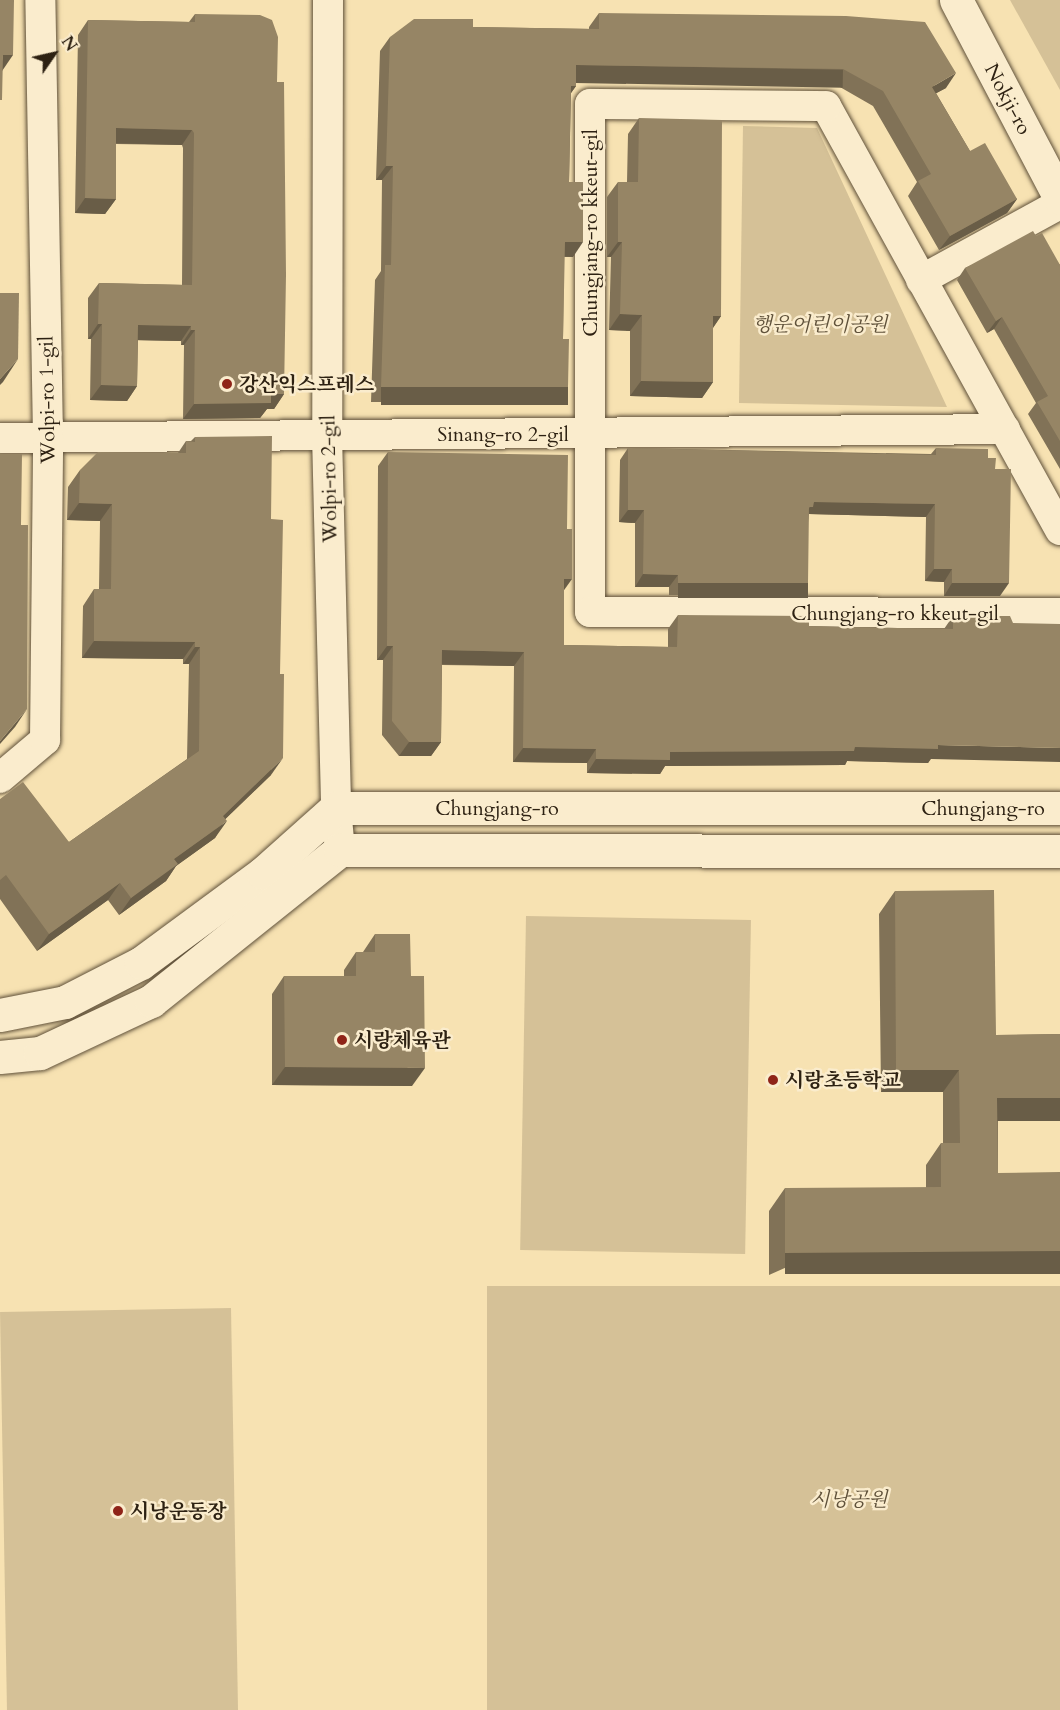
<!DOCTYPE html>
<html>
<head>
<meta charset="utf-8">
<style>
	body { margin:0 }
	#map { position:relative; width:1060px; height:1710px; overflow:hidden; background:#f7e2b2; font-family:Cardo,"Noto Serif KR",serif }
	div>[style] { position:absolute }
	.green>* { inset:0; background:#d5c197; transform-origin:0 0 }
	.roads { filter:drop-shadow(0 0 2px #60513a) drop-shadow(0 0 2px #60513a) }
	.street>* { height:30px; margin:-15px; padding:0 15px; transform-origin:15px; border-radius:15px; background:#faeccd }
	.secondary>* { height:33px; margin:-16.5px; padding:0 16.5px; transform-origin:16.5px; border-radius:16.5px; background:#faeccd }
	.wall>* { inset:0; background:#817257 }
	.shaded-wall>* { inset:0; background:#695d47; transform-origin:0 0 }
	.building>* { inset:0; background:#968565 }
	.dots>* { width:16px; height:16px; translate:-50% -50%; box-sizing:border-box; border:3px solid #faeccd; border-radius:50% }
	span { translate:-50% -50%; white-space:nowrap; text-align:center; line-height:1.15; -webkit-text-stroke:5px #faeccd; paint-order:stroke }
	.street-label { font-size:20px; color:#2d2112 }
	.park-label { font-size:20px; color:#5f513a; font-style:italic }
	.poi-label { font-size:20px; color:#2d2112; font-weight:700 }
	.left { translate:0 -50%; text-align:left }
	.north { position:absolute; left:24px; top:24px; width:60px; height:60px; -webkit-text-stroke:4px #faeccd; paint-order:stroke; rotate:56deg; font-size:16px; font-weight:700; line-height:24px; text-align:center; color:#2d2112 }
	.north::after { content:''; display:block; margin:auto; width:21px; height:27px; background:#2d2112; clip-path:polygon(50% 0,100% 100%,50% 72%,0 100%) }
</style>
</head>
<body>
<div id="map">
	<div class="green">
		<i style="clip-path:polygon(1010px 0,1060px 0,1060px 90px)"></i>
		<i style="clip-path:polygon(743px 126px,817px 128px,947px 407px,739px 403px)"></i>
		<i style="left:526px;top:916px;width:225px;height:334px;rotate:1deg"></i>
		<i style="left:1060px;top:1286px;width:424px;height:573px;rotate:90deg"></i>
		<i style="left:231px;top:1308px;width:402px;height:231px;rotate:89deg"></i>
	</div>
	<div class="roads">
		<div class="street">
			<i style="left:328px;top:0;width:434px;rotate:90.1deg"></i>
			<i style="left:327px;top:434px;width:374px;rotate:88.6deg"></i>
			<i style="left:336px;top:808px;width:42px;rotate:84.6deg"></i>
			<i style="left:921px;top:280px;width:158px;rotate:-28.7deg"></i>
			<i style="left:0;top:438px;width:1005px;rotate:-0.51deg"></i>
			<i style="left:1060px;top:530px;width:484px;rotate:-118.9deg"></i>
			<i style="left:826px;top:106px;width:236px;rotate:-179.5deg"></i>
			<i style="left:590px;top:104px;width:508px;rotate:90deg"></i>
			<i style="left:590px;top:612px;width:470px;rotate:0.1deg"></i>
			<i style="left:0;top:778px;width:59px;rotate:-40.2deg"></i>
			<i style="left:45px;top:740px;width:303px;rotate:-89.4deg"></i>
			<i style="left:48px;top:437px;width:437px;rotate:-91deg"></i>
		</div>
		<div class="secondary">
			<i style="left:956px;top:0;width:224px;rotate:62.3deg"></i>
			<i style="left:0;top:1015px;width:66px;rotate:-11.3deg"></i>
			<i style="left:65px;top:1002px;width:85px;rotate:-27.2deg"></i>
			<i style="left:141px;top:963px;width:152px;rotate:-36.4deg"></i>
			<i style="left:263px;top:873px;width:98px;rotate:-41.7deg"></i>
			<i style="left:336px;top:808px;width:724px"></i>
			<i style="left:0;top:1057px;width:40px;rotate:-5.7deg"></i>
			<i style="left:40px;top:1053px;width:123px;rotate:-25.1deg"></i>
			<i style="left:151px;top:1001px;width:242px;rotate:-38.6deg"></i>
			<i style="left:340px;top:850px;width:720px;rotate:0.08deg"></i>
		</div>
	</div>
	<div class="wall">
		<i style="clip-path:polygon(599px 13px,946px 88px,936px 93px,970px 151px,1017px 199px,1007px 213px,939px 250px,908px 196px,917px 182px,873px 106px,833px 83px,576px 80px,576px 86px,571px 93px,569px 182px,573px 257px,564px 257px,563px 339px,568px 387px,558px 402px,371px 402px,375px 280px,381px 271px,382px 180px,376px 180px,380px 51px,390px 37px,473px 27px,589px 29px,589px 27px)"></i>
		<i style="clip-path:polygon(195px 14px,277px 82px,284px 394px,274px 409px,267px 409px,260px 418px,183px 419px,184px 345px,181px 345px,181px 341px,138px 340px,137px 386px,127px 401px,90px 400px,91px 339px,88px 339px,88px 298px,99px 283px,182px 285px,183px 148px,182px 145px,116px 144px,116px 199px,105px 214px,75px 213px,78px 35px,88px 20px,189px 22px)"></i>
		<i style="clip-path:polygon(639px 118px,721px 316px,713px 328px,713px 382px,702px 398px,630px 396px,630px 331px,609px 330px,611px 257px,607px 257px,607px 197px,618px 182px,627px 182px,628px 134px)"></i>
		<i style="clip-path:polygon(1036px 236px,1060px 265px,1060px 469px,1028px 414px,1036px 403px,994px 329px,987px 333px,957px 280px,965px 268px)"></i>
		<i style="clip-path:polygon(195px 437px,271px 519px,271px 775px,225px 819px,215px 838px,176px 866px,166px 881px,119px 915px,108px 900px,37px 951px,0 899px,0 799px,69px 842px,187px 759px,189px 664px,183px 664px,183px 659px,82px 658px,83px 606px,94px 589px,99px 589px,100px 521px,67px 520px,68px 487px,80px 470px,178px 453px,186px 441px,191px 441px)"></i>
		<i style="clip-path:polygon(628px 448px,931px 454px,936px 448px,988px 458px,995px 469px,1000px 596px,944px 596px,944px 582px,925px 581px,926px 517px,809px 514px,799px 595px,669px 595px,669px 587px,635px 587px,635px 523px,619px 522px,620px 460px)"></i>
		<i style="clip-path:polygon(388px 452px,564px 590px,564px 645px,668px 647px,668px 629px,678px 615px,809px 626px,944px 629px,953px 616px,1010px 616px,928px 763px,847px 761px,845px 765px,665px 766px,660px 774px,587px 773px,587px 763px,513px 762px,514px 666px,442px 665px,441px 742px,431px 756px,399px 756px,382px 735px,383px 660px,377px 660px,378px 466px)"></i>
		<i style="clip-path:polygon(895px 891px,996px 1035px,1060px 1034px,1060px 1121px,998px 1121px,998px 1173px,769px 1275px,769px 1211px,785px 1188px,926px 1188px,926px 1165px,941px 1143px,943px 1143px,943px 1092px,881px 1092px,879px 914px)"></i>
		<i style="clip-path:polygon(375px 934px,412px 1086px,272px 1085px,272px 994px,284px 976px,344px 976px,344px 970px,356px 952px,363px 952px)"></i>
	</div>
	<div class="shaded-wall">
		<i style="clip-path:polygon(3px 55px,13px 55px,0 74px)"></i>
		<i style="left:576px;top:65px;width:267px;height:18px;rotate:1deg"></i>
		<i style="clip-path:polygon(956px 73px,946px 88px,922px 101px,932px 87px)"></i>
		<i style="clip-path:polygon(571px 86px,576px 86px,566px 100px)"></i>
		<i style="clip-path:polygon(116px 128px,192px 130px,182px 145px,106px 143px)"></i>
		<i style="clip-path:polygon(386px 166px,393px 166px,382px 180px,376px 180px)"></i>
		<i style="clip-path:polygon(85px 198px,116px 199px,105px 214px,75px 213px)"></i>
		<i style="clip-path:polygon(1017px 199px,1007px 213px,939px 250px,950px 236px)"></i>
		<i style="clip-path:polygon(565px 242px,583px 242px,573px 257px,554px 256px)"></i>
		<i style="clip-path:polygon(618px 242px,622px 242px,611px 257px,607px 257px)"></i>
		<i style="clip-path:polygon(620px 314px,642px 315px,630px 331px,609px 330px)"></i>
		<i style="clip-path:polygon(713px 316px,721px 316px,710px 332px)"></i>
		<i style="clip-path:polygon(1002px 317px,994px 329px,987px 333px,996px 321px)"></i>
		<i style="clip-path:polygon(98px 324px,102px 324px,91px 339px,88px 339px)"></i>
		<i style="clip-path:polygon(138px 325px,191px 326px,181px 341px,127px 340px)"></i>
		<i style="clip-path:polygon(191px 330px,195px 330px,184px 345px,181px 345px)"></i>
		<i style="clip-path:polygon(18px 359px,3px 382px,0 385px,0 379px)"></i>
		<i style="clip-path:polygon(641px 381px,713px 382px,702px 398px,630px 396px)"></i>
		<i style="clip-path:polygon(101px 385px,137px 386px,127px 401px,90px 400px)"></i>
		<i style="left:381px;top:387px;width:187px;height:18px"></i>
		<i style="clip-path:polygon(271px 394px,284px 394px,274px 409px,267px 409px,260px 418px,183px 419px,194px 404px)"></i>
		<i style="clip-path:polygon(814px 502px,935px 504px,926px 517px,809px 514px,800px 520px)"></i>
		<i style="clip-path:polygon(79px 503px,112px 504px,100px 521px,67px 520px)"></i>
		<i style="clip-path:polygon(628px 510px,644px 510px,635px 523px,619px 522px)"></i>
		<i style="clip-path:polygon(934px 569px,952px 569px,944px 582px,925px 581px)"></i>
		<i style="clip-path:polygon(643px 574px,678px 575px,669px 587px,635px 587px)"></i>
		<i style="clip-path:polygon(564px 579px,572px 579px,562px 593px)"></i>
		<i style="left:678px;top:583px;width:130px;height:15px"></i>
		<i style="clip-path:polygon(952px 583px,1009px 583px,1000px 596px,944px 596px)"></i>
		<i style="clip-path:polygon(94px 641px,195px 642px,183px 659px,82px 658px)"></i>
		<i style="clip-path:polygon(387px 646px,393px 646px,383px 660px,377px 660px)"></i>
		<i style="clip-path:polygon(195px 647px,200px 647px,189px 664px,183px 664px)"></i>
		<i style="clip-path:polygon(442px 650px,524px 652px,514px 666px,432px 664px)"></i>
		<i style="clip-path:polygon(27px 709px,15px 727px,0 744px,0 741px)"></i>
		<i style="clip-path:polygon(409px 742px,441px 742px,431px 756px,399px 756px)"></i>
		<i style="clip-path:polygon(938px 745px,1060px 748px,1060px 762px,931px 759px,928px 763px,847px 761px,845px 765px,665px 766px,660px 774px,587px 773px,596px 759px,670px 752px)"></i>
		<i style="clip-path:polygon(523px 748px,596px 749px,587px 763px,513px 762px)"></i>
		<i style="clip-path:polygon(283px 758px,271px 775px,211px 833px,223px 816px)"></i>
		<i style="clip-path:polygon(227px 821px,215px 838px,176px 866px,166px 881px,119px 915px,131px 898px,174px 859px)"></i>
		<i style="clip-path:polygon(120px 883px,108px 900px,37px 951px,49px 934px)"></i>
		<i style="clip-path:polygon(285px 1067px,425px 1068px,412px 1086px,272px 1085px)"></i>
		<i style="clip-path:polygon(896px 1070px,959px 1070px,943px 1092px,881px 1092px)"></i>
		<i style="clip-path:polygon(997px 1098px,1060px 1098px,1060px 1121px,982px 1121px)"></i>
		<i style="left:1060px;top:1251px;width:23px;height:275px;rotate:90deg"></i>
	</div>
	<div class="building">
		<i style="clip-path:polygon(0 0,14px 0,13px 55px,3px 55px,2px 100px,0 100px)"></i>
		<i style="clip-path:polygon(599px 13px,846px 16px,925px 22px,956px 73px,932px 87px,970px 151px,985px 143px,1017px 199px,950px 236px,918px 181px,931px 174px,883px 91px,843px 69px,576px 65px,576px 86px,571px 86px,569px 182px,583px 182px,583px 242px,565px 242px,563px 339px,569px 339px,568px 387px,381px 387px,385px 265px,391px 265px,393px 166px,386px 166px,390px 37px,414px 19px,473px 19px,473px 27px,599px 29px)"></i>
		<i style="clip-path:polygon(195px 14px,260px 15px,272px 20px,278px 37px,277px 82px,284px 82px,286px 275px,284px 394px,271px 394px,271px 403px,194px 404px,195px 330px,191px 330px,191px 326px,138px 325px,137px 386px,101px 385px,102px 324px,98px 324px,99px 283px,192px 285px,194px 133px,192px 130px,116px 128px,116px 199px,85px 198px,88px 20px,195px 22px)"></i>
		<i style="clip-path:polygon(639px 118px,722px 120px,721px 316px,713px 316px,713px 382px,641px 381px,642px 315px,620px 314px,622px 242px,618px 242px,618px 182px,638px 182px)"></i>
		<i style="clip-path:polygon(1033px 231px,1036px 236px,1042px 233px,1060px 265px,1060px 441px,1037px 402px,1048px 396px,1002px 317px,996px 321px,965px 268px)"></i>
		<i style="clip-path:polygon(0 293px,19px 293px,18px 359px,0 379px)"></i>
		<i style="clip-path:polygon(272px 436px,271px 519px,283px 520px,280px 674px,284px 674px,283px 758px,223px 816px,227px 821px,174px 859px,178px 864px,131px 898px,120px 883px,49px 934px,6px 875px,0 880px,0 799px,23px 782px,69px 842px,199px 751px,200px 647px,195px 647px,195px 642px,94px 641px,94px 589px,111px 589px,112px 504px,79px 503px,80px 470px,98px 452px,186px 453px,186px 441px,195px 442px,195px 437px)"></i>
		<i style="clip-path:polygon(628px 448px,936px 455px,936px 448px,988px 449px,988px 458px,996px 458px,995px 469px,1011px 469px,1009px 583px,952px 583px,952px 569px,934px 569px,935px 504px,814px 502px,813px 507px,809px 507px,808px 583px,678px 583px,678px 575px,643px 574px,644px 510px,628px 510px)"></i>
		<i style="clip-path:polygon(388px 452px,568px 455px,567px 529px,572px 529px,572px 579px,564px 579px,564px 645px,677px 647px,678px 615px,809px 616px,809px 626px,847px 627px,953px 629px,953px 616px,1010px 616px,1013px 623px,1060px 624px,1060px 748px,938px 745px,938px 749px,855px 747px,854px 751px,670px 752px,670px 760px,596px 759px,596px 749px,523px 748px,524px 652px,442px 650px,441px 742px,409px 742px,392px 721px,393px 646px,387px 646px)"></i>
		<i style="clip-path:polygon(0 454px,22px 454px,21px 525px,28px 525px,27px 709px,0 741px)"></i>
		<i style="clip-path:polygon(994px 890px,996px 1035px,1060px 1034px,1060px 1098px,997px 1098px,998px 1173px,1060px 1172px,1060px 1251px,785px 1253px,785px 1188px,941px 1187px,941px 1143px,960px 1143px,959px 1070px,896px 1070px,895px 891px)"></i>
		<i style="clip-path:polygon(375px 934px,410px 934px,411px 976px,424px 976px,425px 1068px,285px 1067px,284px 976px,356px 976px,356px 952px,375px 952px)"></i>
	</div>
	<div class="dots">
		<i style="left:227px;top:384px;background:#8f2418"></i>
		<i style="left:342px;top:1040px;background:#8f2418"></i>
		<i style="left:773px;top:1080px;background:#8f2418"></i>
		<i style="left:118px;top:1511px;background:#8f2418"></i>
	</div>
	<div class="street-label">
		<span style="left:1008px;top:99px;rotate:62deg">Nokji-ro</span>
		<span style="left:590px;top:233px;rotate:-90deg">Chungjang-ro kkeut-gil</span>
		<span style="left:47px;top:400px;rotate:-91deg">Wolpi-ro 1-gil</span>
		<span style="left:503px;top:434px">Sinang-ro 2-gil</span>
		<span style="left:329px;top:479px;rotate:-91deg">Wolpi-ro 2-gil</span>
		<span style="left:895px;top:613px">Chungjang-ro kkeut-gil</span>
		<span style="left:497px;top:808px">Chungjang-ro</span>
		<span style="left:983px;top:808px">Chungjang-ro</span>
	</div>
	<div class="park-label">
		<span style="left:820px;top:324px">행운어린이공원</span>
		<span style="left:849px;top:1499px">시낭공원</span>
	</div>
	<div class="poi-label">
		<span class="left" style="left:239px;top:384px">강산익스프레스</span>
		<span class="left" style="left:354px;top:1040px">시랑체육관</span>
		<span class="left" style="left:785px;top:1080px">시랑초등학교</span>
		<span class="left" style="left:130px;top:1511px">시낭운동장</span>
	</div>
	<div class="north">N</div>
</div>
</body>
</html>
